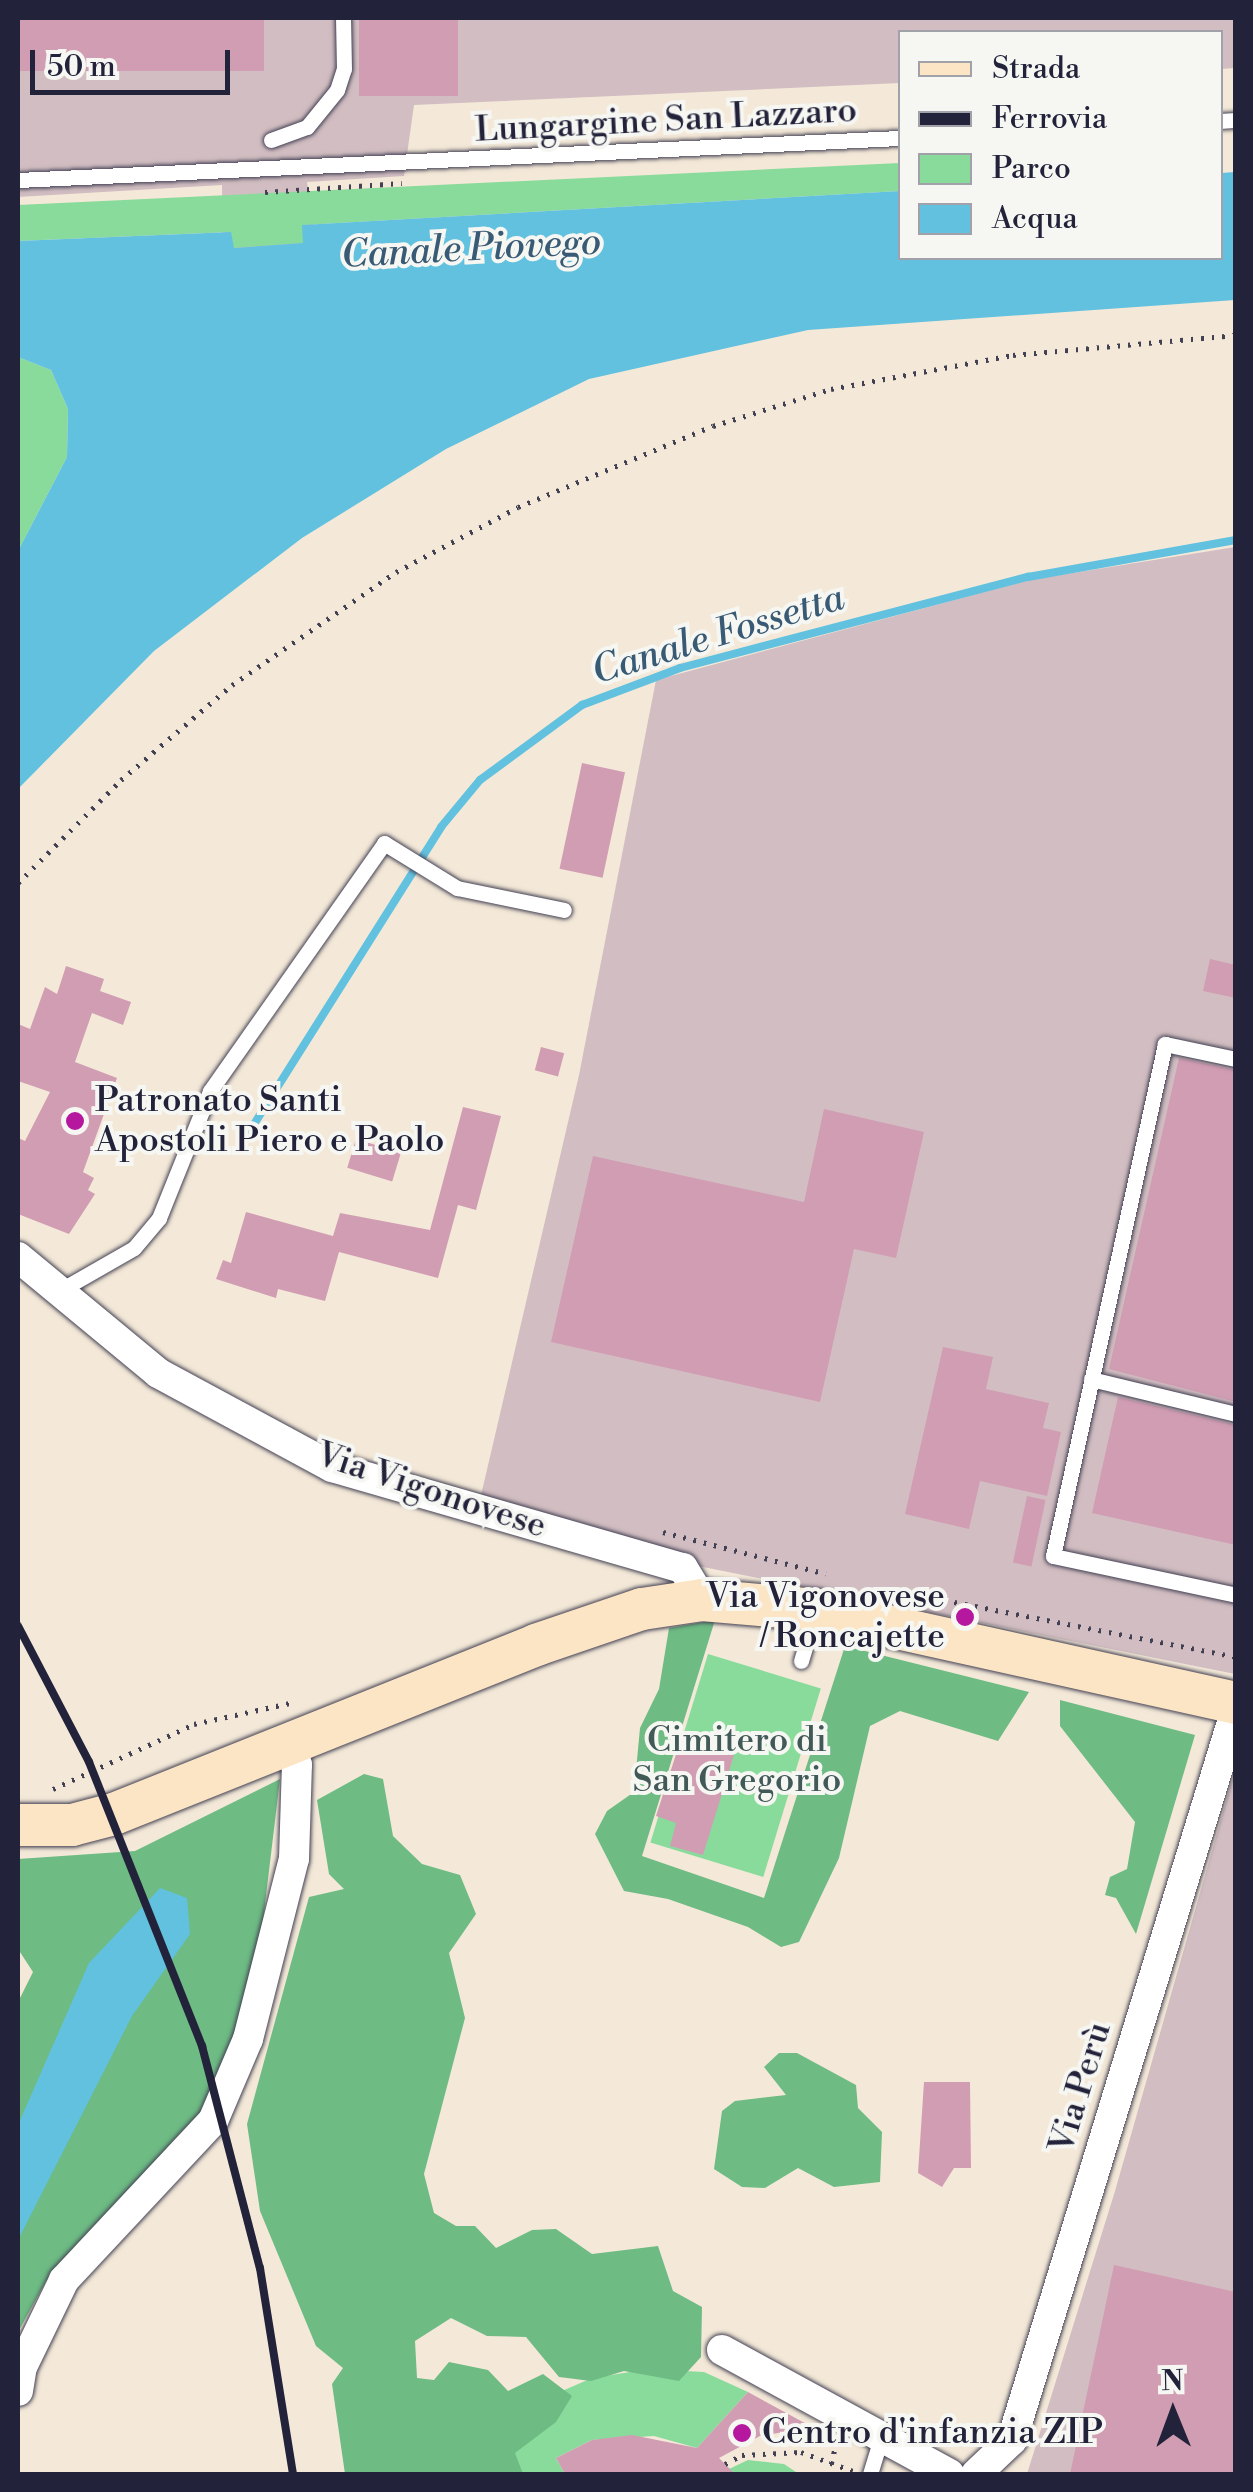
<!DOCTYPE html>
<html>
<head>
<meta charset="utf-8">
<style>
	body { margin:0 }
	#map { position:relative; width:1253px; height:2492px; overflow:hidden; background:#f4e9d8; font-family:"Libre Bodoni",serif }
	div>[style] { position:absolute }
	.industrial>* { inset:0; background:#d2bec2 }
	.green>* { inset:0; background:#89db9c; transform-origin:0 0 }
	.forest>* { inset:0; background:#6ebb84 }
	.water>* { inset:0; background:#61c1df }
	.stream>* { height:8px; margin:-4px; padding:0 4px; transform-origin:4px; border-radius:4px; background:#61c1df }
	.building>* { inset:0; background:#d19db3; transform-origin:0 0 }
	.path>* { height:5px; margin-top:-2.5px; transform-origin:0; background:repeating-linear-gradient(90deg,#424053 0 2.5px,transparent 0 10.5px) }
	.roads { filter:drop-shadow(0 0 2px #424053) drop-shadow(0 0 2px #424053) }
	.lane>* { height:15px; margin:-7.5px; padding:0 7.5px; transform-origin:7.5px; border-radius:7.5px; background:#fff }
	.street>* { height:30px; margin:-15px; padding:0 15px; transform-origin:15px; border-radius:15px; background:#fff }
	.secondary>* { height:42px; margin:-21px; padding:0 21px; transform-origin:21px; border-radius:21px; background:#fce5c4 }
	.rail>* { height:8px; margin:-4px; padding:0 4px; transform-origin:4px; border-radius:4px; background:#22223b }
	.dots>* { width:28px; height:28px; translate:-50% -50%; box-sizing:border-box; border:5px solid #f6f6f2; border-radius:50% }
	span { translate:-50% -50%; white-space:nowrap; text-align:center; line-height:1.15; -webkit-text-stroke:8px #f6f6f2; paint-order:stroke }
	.street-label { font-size:35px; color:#22223b }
	.poi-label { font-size:35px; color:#22223b }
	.left { translate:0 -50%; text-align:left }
	.right { translate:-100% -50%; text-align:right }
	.park-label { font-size:35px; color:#415a58 }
	.water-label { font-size:38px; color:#385a74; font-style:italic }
	.frame { position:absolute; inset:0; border:20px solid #22223b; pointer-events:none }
	.legend { position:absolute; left:898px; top:30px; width:325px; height:230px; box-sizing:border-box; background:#f6f6f2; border:2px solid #a1a1a9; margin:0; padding:12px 18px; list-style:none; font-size:30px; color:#22223b }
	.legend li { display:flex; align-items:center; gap:20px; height:50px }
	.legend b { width:50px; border:2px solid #a1a1a9 }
	.north { position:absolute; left:1123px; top:2362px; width:100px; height:100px; -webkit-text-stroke:8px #f6f6f2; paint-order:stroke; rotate:359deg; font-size:28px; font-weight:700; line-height:40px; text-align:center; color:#22223b }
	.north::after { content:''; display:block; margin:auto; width:35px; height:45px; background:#22223b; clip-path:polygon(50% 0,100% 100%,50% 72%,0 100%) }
	.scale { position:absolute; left:30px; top:50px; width:200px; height:45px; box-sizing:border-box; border:5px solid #22223b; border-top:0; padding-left:12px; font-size:30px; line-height:35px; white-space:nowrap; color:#22223b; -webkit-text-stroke:8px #f6f6f2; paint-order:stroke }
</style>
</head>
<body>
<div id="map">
	<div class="industrial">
		<i style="clip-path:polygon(18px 18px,1235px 18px,1235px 68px,1221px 69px,1220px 32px,900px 32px,900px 83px,414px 105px,404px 176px,307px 182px,317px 250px,223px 255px,222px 185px,18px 197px)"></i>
		<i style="clip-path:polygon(1235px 547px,1235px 1674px,475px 1521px,579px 1075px,656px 680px,1029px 580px)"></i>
		<i style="clip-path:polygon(1235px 1770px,1235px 2474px,1027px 2474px,1115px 2191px)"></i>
	</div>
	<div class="green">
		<i style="clip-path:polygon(900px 163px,900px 191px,303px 225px,303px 243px,233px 248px,231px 232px,18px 241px,18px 205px)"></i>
		<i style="clip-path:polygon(18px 357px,51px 370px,68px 409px,67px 457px,18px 551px)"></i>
		<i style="left:708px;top:1654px;width:118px;height:197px;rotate:17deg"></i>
		<i style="clip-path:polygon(649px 2369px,704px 2372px,748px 2392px,697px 2448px,654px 2436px,592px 2440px,556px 2458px,565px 2474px,509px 2474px,510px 2459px,555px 2394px,592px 2378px)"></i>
		<i style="clip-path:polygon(748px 2460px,784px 2464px,799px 2474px,735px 2474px,729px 2469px)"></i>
	</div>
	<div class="forest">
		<i style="clip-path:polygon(715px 1620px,642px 1856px,764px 1898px,845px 1646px,1029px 1692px,998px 1741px,900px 1711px,870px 1726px,839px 1858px,799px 1942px,781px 1947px,748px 1927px,668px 1899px,624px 1891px,595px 1834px,607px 1811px,634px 1792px,640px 1728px,659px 1689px,669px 1628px)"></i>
		<i style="clip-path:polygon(1060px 1700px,1195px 1735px,1136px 1934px,1116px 1898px,1105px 1895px,1110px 1877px,1127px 1869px,1135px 1822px,1060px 1726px)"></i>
		<i style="clip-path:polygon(364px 1774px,383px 1779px,393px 1836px,422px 1864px,460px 1875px,476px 1914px,449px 1953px,465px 2018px,424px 2174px,434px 2213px,456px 2226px,475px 2226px,496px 2248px,532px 2230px,556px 2229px,592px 2254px,658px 2246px,673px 2291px,702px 2307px,701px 2357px,679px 2381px,624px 2371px,591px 2381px,559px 2377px,526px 2337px,487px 2336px,451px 2318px,415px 2341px,417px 2378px,434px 2380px,449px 2362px,488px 2370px,508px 2391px,543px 2374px,572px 2396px,556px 2422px,515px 2453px,523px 2474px,345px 2474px,332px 2384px,343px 2368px,316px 2346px,260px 2211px,247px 2124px,309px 1897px,344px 1889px,329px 1874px,317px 1800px)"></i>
		<i style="clip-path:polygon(280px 1779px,257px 1971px,210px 2115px,50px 2274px,18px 2332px,18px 2002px,33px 1972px,18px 1949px,18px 1859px,135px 1851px)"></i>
		<i style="clip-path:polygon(779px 2053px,797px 2053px,856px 2085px,858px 2108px,882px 2132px,880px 2182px,834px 2187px,798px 2168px,765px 2188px,742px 2187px,714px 2169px,722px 2111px,735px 2101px,786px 2095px,764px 2067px)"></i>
	</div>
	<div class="water">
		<i style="clip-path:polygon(1235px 172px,1235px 300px,808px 330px,589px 379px,446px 449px,302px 538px,154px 651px,18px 789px,18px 551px,67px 457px,68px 409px,51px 370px,18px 357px,18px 241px,231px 232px,234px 248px,303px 243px,302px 225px,900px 191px,900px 258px,1220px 258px,1221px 173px)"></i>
		<i style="clip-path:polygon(160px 1888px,187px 1898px,190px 1934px,132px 2016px,18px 2240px,18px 2125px,89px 1963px)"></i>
	</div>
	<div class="stream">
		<i style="left:246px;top:1137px;width:366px;rotate:-57.8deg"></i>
		<i style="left:441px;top:827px;width:61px;rotate:-50.3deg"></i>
		<i style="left:480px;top:780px;width:127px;rotate:-36.3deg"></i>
		<i style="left:582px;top:705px;width:105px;rotate:-20.7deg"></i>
		<i style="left:680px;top:668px;width:360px;rotate:-14.7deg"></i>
		<i style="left:1028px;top:577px;width:211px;rotate:-10.1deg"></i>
	</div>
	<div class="building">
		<i style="left:18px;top:18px;width:246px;height:53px"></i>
		<i style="left:359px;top:18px;width:99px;height:78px"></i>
		<i style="left:582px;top:763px;width:44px;height:108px;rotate:12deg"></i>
		<i style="clip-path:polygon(1210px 959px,1236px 965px,1236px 998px,1203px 991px)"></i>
		<i style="clip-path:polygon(66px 966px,104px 979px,100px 991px,131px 1002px,123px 1025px,92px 1013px,75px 1062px,117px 1078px,83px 1172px,94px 1178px,88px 1190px,95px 1194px,69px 1234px,18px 1214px,18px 1138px,25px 1141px,50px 1092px,18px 1081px,18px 1024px,30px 1029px,45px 987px,57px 994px)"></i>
		<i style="left:541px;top:1047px;width:24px;height:24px;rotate:15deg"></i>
		<i style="clip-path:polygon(1179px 1058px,1236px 1070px,1236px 1402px,1109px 1369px)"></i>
		<i style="clip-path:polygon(463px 1107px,501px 1116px,476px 1210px,458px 1205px,438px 1278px,339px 1252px,325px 1301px,278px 1289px,276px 1298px,216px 1279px,223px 1260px,231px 1263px,246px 1212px,333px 1236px,340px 1213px,430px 1230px)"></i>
		<i style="clip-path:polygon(824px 1109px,924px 1132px,896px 1258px,854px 1249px,820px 1402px,551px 1342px,593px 1156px,804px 1202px)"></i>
		<i style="left:356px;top:1139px;width:47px;height:30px;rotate:17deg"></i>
		<i style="clip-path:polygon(943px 1347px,993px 1357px,986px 1389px,1049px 1403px,1043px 1428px,1061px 1432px,1047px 1496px,980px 1481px,969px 1529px,905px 1514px)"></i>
		<i style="clip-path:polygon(1118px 1397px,1236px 1425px,1236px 1545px,1092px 1513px)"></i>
		<i style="left:1027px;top:1496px;width:19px;height:68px;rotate:12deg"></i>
		<i style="clip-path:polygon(681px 1739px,734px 1755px,703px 1855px,670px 1846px,676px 1823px,656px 1816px)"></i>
		<i style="clip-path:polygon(924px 2082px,970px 2082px,971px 2168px,954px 2168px,942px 2187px,918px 2173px)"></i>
		<i style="clip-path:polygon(1114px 2265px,1236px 2292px,1236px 2474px,1070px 2474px)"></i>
		<i style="clip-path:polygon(748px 2392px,812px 2427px,760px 2436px,719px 2458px,735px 2474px,565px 2474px,556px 2458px,592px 2440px,632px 2435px,697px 2448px)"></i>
	</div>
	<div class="path">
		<i style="left:265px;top:192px;width:137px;rotate:-3.8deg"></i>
		<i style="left:18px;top:883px;width:146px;rotate:-45deg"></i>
		<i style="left:121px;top:780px;width:146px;rotate:-40.6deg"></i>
		<i style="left:232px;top:685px;width:199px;rotate:-34.6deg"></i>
		<i style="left:396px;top:572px;width:138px;rotate:-28deg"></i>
		<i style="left:518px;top:507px;width:211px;rotate:-22.6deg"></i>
		<i style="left:713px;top:426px;width:124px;rotate:-17.4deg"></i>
		<i style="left:831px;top:389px;width:185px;rotate:-10.6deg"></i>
		<i style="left:1013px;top:355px;width:224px;rotate:-5.1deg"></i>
		<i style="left:663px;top:1532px;width:168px;rotate:14.4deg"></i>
		<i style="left:944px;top:1600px;width:298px;rotate:11deg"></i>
		<i style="left:53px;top:1789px;width:155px;rotate:-24.7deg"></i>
		<i style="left:194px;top:1724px;width:103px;rotate:-12.3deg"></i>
		<i style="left:725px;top:2464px;width:19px;rotate:-28deg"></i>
		<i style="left:742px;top:2455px;width:59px;rotate:-2.9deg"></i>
		<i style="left:801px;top:2452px;width:55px;rotate:20.1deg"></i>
		<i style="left:829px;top:2474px;width:31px;rotate:-77deg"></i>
	</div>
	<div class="roads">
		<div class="lane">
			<i style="left:1220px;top:121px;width:16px;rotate:-4deg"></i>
			<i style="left:271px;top:140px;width:38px;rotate:-20deg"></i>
			<i style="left:307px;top:127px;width:48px;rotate:-51deg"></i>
			<i style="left:337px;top:90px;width:22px;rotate:-72deg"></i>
			<i style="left:344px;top:69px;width:51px;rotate:-91.1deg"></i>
			<i style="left:18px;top:180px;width:883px;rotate:-2.73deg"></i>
			<i style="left:1236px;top:1059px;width:73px;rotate:-168.1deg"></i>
			<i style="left:1165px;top:1044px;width:524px;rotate:102.34deg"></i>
			<i style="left:1053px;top:1556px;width:187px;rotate:12deg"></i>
			<i style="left:59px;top:1291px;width:86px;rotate:-29.8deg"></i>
			<i style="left:134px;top:1248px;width:39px;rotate:-50deg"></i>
			<i style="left:159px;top:1218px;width:137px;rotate:-68.1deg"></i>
			<i style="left:210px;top:1091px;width:303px;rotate:-54.9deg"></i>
			<i style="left:384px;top:843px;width:86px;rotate:31.7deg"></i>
			<i style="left:457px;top:888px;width:109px;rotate:11.6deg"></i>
			<i style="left:1091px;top:1379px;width:149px;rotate:13.6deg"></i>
			<i style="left:801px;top:1661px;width:49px;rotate:-73.4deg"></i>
			<i style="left:870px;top:2474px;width:34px;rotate:-73deg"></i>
		</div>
		<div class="street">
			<i style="left:18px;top:1257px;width:182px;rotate:39.6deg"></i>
			<i style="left:158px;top:1373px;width:198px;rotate:28.4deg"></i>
			<i style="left:332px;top:1467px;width:365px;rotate:16.1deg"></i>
			<i style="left:683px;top:1568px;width:37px;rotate:59deg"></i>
			<i style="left:722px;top:2350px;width:259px;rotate:28.6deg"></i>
			<i style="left:18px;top:2391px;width:24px;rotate:-81deg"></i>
			<i style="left:22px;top:2367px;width:97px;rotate:-64.2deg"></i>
			<i style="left:64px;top:2280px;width:218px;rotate:-46.9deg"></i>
			<i style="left:213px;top:2121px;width:89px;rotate:-66.9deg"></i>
			<i style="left:248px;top:2039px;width:186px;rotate:-75.7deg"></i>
			<i style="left:294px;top:1859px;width:94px;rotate:-88.2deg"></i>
			<i style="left:297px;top:1765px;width:22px;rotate:-111deg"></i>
			<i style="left:976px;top:2474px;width:50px;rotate:-43.4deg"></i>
			<i style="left:1012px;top:2440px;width:765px;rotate:-72.96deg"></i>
		</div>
		<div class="secondary">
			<i style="left:18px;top:1825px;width:54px"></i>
			<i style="left:72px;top:1825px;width:43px;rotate:-14.7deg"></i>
			<i style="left:114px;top:1814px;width:455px;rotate:-21.8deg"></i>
			<i style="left:536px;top:1645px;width:112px;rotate:-18.8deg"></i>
			<i style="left:642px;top:1609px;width:61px;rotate:-8.5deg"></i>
			<i style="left:702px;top:1600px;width:114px;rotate:5deg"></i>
			<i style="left:816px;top:1610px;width:430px;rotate:12.5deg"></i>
		</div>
	</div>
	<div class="rail">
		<i style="left:18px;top:1626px;width:153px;rotate:62.4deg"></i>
		<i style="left:89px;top:1762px;width:306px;rotate:68.3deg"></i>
		<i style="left:202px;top:2046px;width:229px;rotate:75.4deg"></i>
		<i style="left:260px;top:2268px;width:209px;rotate:80.9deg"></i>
	</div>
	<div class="dots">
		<i style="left:75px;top:1121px;background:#b5179e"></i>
		<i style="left:965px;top:1617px;background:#b5179e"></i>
		<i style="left:742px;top:2433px;background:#b5179e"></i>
	</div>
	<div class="street-label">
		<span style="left:666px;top:121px;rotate:-3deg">Lungargine San Lazzaro</span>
		<span style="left:431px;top:1491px;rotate:18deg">Via Vigonovese</span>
		<span style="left:1081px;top:2088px;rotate:-73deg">Via Perù</span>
	</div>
	<div class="poi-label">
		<span class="left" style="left:95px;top:1121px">Patronato Santi<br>Apostoli Piero e Paolo</span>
		<span class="right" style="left:945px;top:1617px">Via Vigonovese<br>/ Roncajette</span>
		<span class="left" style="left:762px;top:2433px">Centro d'infanzia ZIP</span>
	</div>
	<div class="park-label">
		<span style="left:737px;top:1761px">Cimitero di<br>San Gregorio</span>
	</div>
	<div class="water-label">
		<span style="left:471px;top:249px;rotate:-3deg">Canale Piovego</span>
		<span style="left:718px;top:635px;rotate:-17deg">Canale Fossetta</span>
	</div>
	<div class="frame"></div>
	<ul class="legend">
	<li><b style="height:12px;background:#fce5c4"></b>Strada</li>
	<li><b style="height:12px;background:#22223b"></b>Ferrovia</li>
	<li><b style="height:28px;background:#89db9c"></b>Parco</li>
	<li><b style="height:28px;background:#61c1df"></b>Acqua</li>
	</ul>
	<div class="north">N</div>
	<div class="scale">50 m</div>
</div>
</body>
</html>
